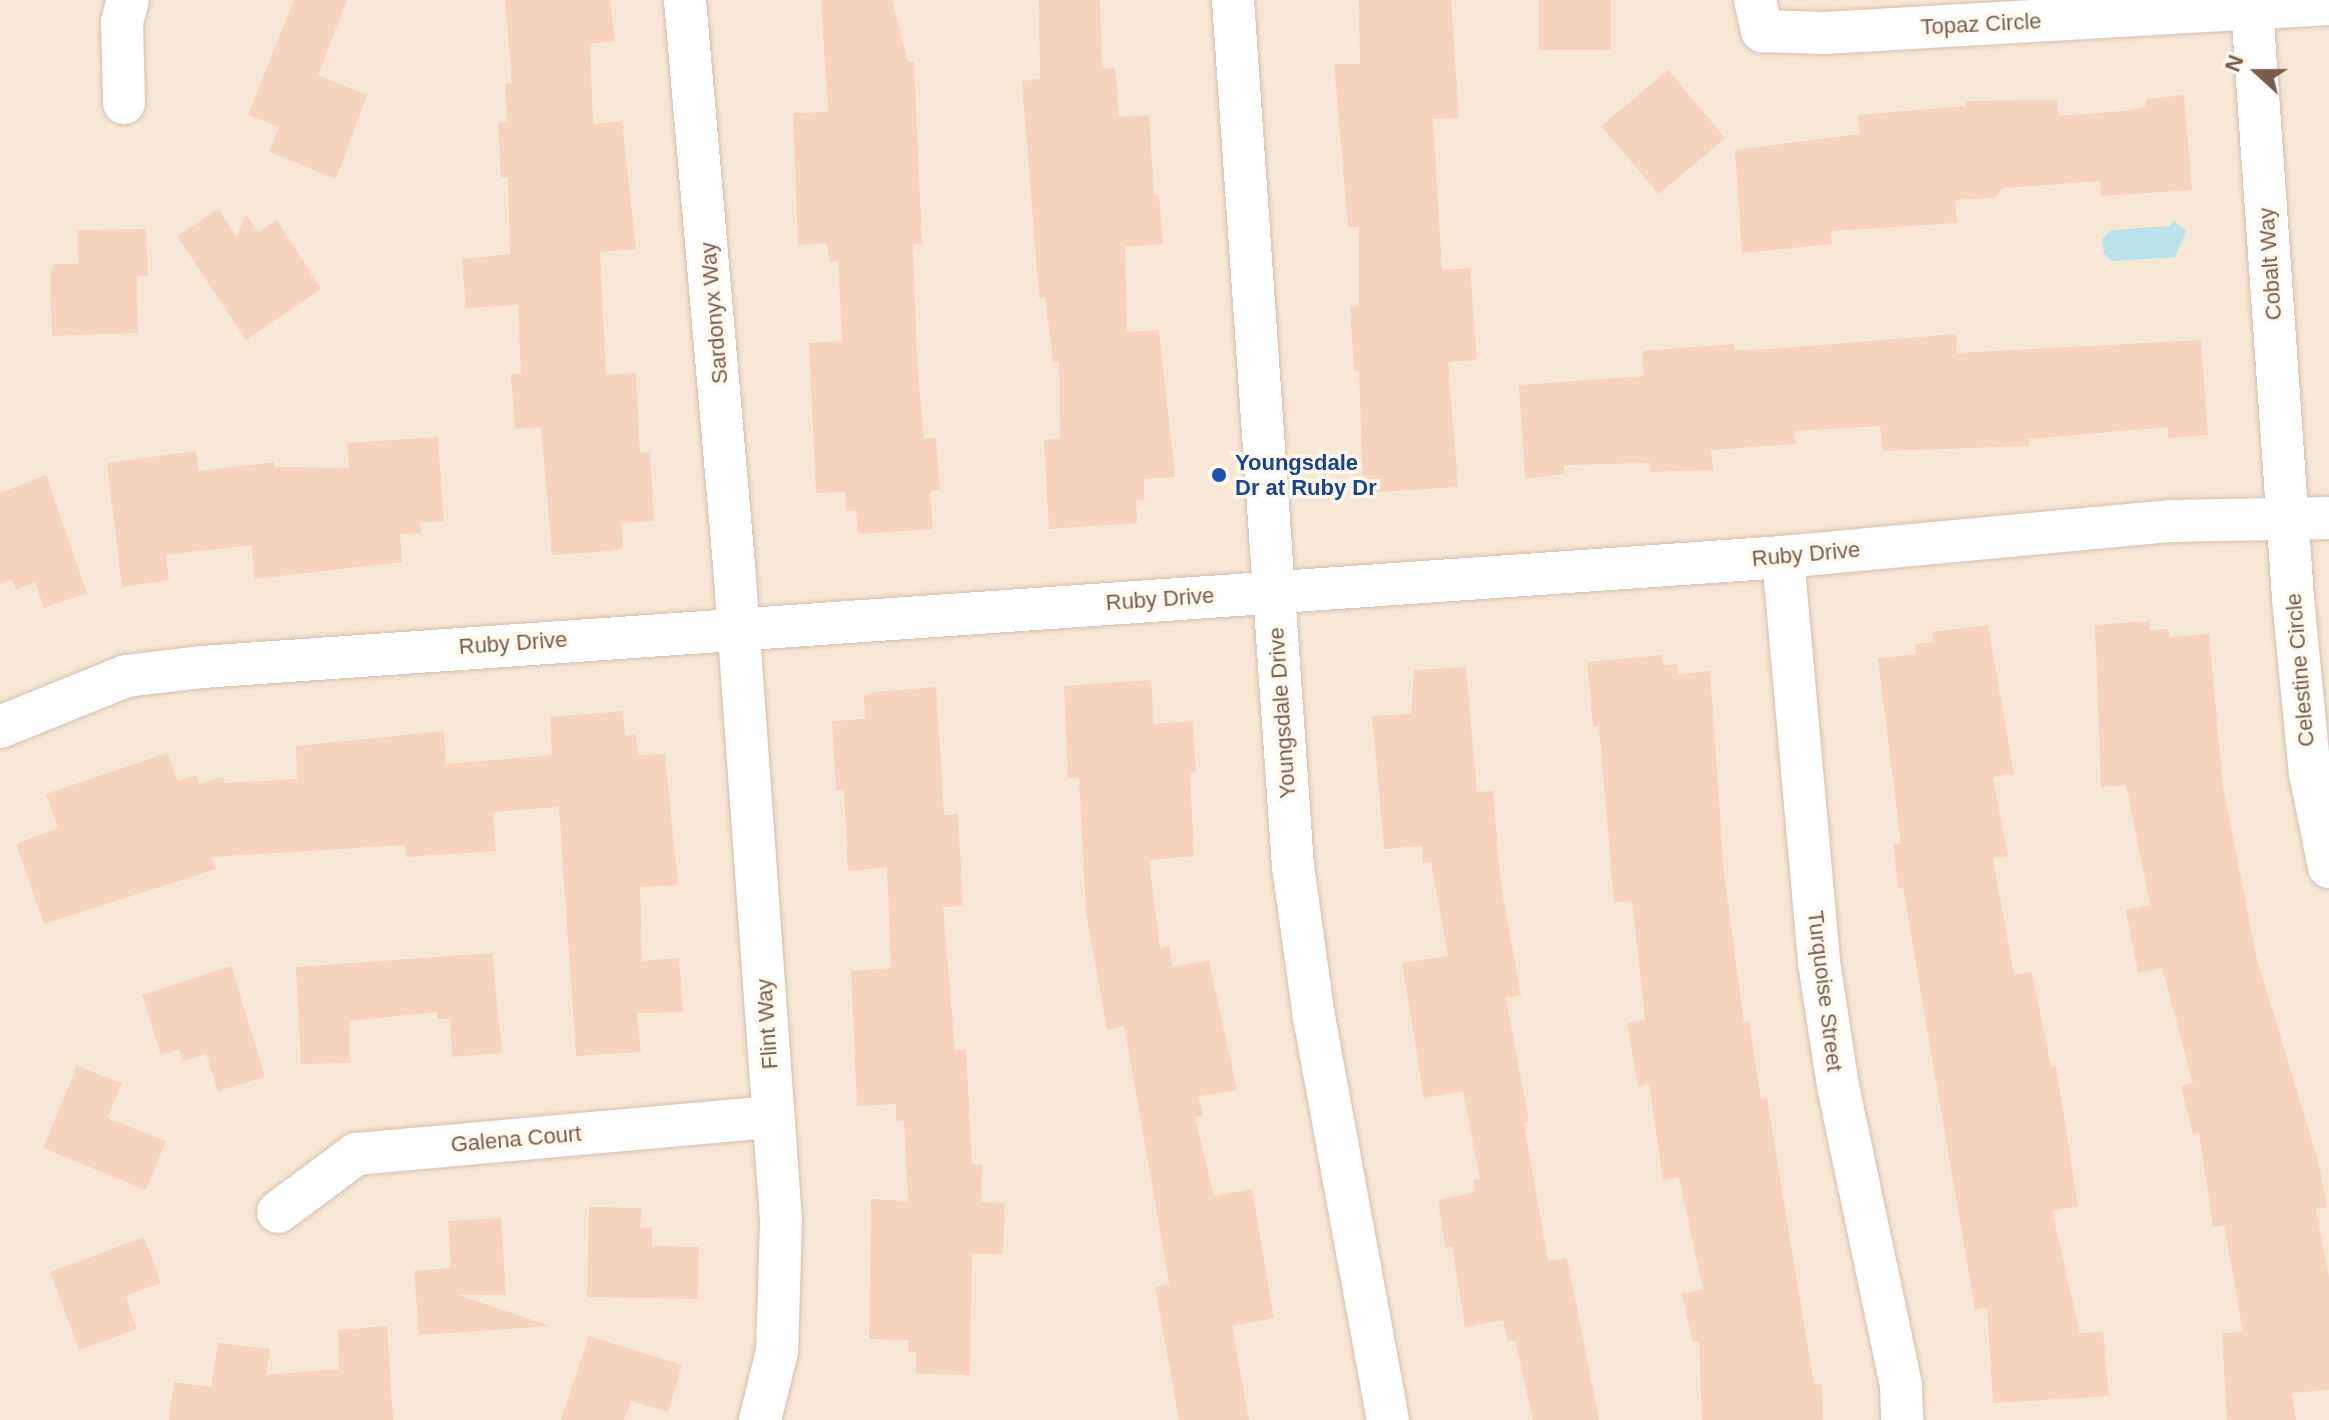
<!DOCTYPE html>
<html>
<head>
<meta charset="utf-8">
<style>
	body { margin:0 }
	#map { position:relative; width:2329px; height:1420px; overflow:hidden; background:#fef6e7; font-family:Helvetica,sans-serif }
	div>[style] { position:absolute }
	.residential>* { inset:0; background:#f7e8d5; transform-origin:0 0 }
	.water>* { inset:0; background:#b9e2ea }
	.building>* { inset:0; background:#f6d4bd; transform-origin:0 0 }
	.roads { filter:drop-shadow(0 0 2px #d4bfae) drop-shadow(0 0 2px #d4bfae) }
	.minor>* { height:42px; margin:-21px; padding:0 21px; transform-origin:21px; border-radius:21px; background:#fff }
	.dots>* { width:22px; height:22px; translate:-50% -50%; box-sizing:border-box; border:4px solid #fff9ef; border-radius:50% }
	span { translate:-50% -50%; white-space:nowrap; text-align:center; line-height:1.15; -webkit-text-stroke:7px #fff9ef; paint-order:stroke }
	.street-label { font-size:22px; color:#7b5b49 }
	.transit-label { font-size:22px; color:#164399; font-weight:700 }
	.left { translate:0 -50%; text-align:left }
	.north { position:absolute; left:2217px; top:32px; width:80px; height:80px; -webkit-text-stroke:6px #fff9ef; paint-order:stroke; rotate:291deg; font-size:22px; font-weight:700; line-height:32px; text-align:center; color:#7b5b49 }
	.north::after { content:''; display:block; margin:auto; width:28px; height:36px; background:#7b5b49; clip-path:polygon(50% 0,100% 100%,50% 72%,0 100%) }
</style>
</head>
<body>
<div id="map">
	<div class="residential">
		<i style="left:0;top:0;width:2329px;height:1420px"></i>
	</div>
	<div class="water">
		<i style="clip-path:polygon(2174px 221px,2186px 231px,2175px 257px,2112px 261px,2104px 254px,2102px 239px,2111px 230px,2170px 226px)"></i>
	</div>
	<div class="building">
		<i style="clip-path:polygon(294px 0,347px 0,318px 75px,367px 95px,336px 179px,269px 152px,279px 127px,248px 115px)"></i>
		<i style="clip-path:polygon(505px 0,610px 0,615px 41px,590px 44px,593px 124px,622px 121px,636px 249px,600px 252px,606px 375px,636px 373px,640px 453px,650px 452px,654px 521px,622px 523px,623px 548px,610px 551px,552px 555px,541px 427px,515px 429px,511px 374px,521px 374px,518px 305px,466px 308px,462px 259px,510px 254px,508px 177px,501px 177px,498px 123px,507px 121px,505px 84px,512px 83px)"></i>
		<i style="clip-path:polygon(821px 0,892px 0,908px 62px,914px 62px,922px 244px,913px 244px,917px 361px,924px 439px,936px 438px,940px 490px,930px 491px,933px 529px,858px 534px,856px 511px,846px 511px,845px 492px,816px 493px,809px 343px,842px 341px,838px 261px,829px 262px,827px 243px,798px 245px,793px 113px,828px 112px)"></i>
		<i style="clip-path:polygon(1039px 0,1100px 0,1102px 69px,1115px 68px,1119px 117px,1149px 115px,1154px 195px,1159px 195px,1163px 244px,1125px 247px,1127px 332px,1159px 330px,1175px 477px,1144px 479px,1144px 500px,1136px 500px,1137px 523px,1049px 529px,1044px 440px,1060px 439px,1059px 361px,1053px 362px,1045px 297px,1039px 298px,1022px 81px,1040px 79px)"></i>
		<i style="clip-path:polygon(1359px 0,1451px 0,1459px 118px,1433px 119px,1442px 270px,1470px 268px,1477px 360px,1448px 362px,1458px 487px,1363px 493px,1359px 371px,1354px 371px,1350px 307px,1359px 306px,1359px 227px,1348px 227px,1334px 64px,1360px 64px)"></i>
		<i style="left:1539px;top:0;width:72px;height:50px"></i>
		<i style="left:1668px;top:70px;width:89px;height:87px;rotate:50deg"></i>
		<i style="clip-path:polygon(2184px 95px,2192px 190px,2101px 196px,2100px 181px,2003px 188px,1995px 198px,1955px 200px,1957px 223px,1831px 231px,1832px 244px,1742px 253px,1735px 150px,1860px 134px,1858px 115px,1966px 106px,1965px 101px,2057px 100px,2059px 116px,2123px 111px,2146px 107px,2146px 99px)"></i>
		<i style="clip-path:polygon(218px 209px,237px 237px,246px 214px,258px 232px,277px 220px,321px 289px,246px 340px,177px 236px)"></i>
		<i style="clip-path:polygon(146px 229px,148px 276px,137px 276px,138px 333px,52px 336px,50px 276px,54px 264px,78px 264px,77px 230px)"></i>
		<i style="clip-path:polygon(1956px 334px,1957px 353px,2201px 340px,2208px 435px,2168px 438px,2168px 427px,2028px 439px,2029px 446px,1883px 451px,1880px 426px,1794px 431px,1796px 444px,1711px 450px,1713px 470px,1651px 472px,1650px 463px,1564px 465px,1564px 474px,1525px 479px,1519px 385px,1644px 376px,1642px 351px,1734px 344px,1735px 350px,1772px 349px)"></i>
		<i style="clip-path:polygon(438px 437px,444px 521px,420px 522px,421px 533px,400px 534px,402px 562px,254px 579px,252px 545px,166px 555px,169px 580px,122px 587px,107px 463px,196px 451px,199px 471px,274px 462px,275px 467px,349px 468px,347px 443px)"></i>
		<i style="clip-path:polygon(46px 475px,87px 593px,44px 608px,35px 582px,16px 590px,12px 579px,0 584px,0 493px)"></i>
		<i style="clip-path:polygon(2149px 621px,2150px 630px,2168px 629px,2170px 637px,2209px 634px,2223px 787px,2257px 959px,2319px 1164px,2327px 1207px,2316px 1209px,2329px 1277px,2329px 1390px,2292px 1393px,2296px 1420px,2227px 1420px,2222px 1333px,2243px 1332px,2224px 1225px,2213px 1227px,2199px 1133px,2193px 1135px,2181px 1086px,2193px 1083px,2162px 968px,2138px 973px,2126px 910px,2150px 905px,2126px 785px,2101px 787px,2095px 625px)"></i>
		<i style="clip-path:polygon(1988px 625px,2014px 774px,1993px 777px,2008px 856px,1993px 858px,2014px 975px,2032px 972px,2051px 1067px,2056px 1066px,2078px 1206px,2052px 1211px,2080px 1333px,2103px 1332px,2109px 1396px,1993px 1403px,1987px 1307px,1975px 1310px,1903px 888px,1898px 888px,1893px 845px,1901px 843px,1878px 659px,1916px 654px,1915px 644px,1933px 642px,1932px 632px)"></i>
		<i style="clip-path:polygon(1662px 655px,1664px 665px,1677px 664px,1678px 674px,1710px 671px,1724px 873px,1744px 1022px,1749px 1021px,1761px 1099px,1767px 1098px,1814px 1384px,1822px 1384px,1823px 1420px,1702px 1420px,1699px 1341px,1693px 1342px,1682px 1294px,1703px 1289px,1679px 1177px,1663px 1180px,1649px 1084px,1638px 1086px,1627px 1023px,1645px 1020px,1632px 901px,1614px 903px,1599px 726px,1593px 726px,1587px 662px)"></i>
		<i style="clip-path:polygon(1466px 667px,1477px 792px,1493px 791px,1501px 886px,1521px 995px,1506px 998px,1529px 1122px,1524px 1123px,1548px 1261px,1567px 1258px,1599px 1420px,1533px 1420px,1515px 1341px,1508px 1341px,1503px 1320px,1465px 1327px,1452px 1246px,1445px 1248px,1438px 1200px,1475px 1192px,1473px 1180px,1480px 1179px,1463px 1091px,1424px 1098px,1402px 963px,1448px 956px,1431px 862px,1423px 862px,1422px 846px,1384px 849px,1372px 716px,1411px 714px,1414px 670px)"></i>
		<i style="clip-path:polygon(1151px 680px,1154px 724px,1193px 721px,1196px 772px,1190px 773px,1194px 856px,1149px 860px,1160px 948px,1169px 946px,1173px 967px,1209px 960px,1237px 1090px,1199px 1096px,1203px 1115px,1195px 1116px,1214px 1196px,1252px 1189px,1274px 1318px,1232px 1326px,1249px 1420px,1179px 1420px,1155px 1287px,1169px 1284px,1150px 1173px,1124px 1026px,1107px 1030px,1086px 913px,1079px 778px,1068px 778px,1064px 686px)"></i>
		<i style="clip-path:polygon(936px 687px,944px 815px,958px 814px,963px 906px,943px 907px,955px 1050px,966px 1049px,972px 1164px,982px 1165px,981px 1202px,1005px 1203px,1003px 1254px,972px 1254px,970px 1375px,916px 1374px,916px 1352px,908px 1352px,908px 1340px,869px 1339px,871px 1199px,908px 1201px,904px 1120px,896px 1121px,896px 1104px,857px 1106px,851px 971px,891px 968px,887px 867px,848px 871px,844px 790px,836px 791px,832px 721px,865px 719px,864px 696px,875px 692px)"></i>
		<i style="clip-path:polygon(623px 711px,625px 736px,636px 734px,638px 755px,665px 754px,678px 885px,640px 887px,642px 961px,679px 958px,683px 1012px,637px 1013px,641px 1052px,576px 1056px,559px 807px,493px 812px,496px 851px,406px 857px,405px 845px,211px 857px,216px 869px,44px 924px,16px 844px,58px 828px,46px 794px,167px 753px,178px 781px,196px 775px,199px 784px,223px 777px,225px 783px,297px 779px,296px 746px,444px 731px,446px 764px,542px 756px,552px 754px,550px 717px)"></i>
		<i style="clip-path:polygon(492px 953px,502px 1053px,452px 1057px,450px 1019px,437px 1019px,437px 1012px,349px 1021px,350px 1063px,301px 1064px,296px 967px)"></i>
		<i style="clip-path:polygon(231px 966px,265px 1077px,218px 1091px,206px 1054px,183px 1061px,179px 1049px,161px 1055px,142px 995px)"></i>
		<i style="clip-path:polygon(77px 1066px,122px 1083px,107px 1118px,166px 1141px,146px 1190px,43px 1148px)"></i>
		<i style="clip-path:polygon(589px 1207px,642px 1208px,640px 1228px,652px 1227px,652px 1246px,699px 1247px,698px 1299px,587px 1297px)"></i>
		<i style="clip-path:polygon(501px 1218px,506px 1295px,458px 1295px,550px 1326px,419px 1335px,414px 1271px,451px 1268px,448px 1221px)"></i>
		<i style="clip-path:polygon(144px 1237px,161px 1283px,125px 1296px,137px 1329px,79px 1350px,50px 1272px)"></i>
		<i style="clip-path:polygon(387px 1326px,393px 1420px,169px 1420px,174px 1382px,211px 1387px,218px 1343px,270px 1349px,266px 1375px,339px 1369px,338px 1330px)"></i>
		<i style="clip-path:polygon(589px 1336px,682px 1365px,668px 1412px,631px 1401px,624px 1420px,561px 1420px)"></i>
	</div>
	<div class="roads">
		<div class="minor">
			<i style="left:685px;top:0;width:567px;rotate:85.04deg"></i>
			<i style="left:734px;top:565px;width:657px;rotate:85.9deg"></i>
			<i style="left:781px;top:1220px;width:131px;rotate:91.7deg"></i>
			<i style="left:777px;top:1351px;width:71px;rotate:103.8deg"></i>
			<i style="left:1233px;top:0;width:868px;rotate:86.04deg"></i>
			<i style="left:1293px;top:866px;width:152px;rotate:82.1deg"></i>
			<i style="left:1314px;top:1017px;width:410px;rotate:79.6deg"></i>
			<i style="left:1755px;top:0;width:32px;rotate:77deg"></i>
			<i style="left:1762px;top:31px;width:63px;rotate:1.8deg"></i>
			<i style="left:1825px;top:33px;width:505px;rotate:-3.29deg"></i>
			<i style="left:2252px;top:8px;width:591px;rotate:86.02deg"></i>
			<i style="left:2293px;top:598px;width:176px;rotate:84.5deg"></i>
			<i style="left:2310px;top:773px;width:96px;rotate:78.6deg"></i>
			<i style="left:124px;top:103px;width:81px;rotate:-91.4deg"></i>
			<i style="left:122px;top:22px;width:23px;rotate:-75deg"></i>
			<i style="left:1783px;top:557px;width:407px;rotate:84.9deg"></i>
			<i style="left:1819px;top:962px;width:125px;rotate:81.3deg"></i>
			<i style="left:1838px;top:1086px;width:307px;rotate:78.1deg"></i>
			<i style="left:1901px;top:1386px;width:34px;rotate:88deg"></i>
			<i style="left:0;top:727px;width:136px;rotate:-22deg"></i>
			<i style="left:126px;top:676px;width:77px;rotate:-6.8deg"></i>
			<i style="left:202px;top:667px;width:1585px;rotate:-3.98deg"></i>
			<i style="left:1783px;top:557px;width:393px;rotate:-5.3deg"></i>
			<i style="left:2174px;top:521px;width:155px;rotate:-1.1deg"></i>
			<i style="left:278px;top:1212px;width:97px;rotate:-36.6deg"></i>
			<i style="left:356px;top:1154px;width:419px;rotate:-5.1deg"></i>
		</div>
	</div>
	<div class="dots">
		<i style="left:1219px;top:475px;background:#1a4fb4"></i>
	</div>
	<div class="street-label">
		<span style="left:1981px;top:24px;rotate:-3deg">Topaz Circle</span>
		<span style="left:2270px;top:264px;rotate:-94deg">Cobalt Way</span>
		<span style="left:714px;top:313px;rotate:-95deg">Sardonyx Way</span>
		<span style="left:1806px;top:554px;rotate:-5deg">Ruby Drive</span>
		<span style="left:1160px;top:599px;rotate:-4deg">Ruby Drive</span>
		<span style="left:513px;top:643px;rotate:-4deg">Ruby Drive</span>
		<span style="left:2300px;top:670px;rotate:-95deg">Celestine Circle</span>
		<span style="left:1282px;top:713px;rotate:-94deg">Youngsdale Drive</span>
		<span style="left:1825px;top:991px;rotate:83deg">Turquoise Street</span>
		<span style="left:767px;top:1024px;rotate:-94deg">Flint Way</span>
		<span style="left:516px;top:1139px;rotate:-5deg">Galena Court</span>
	</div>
	<div class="transit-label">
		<span class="left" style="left:1235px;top:475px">Youngsdale<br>Dr at Ruby Dr</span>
	</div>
	<div class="north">N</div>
</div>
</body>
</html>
